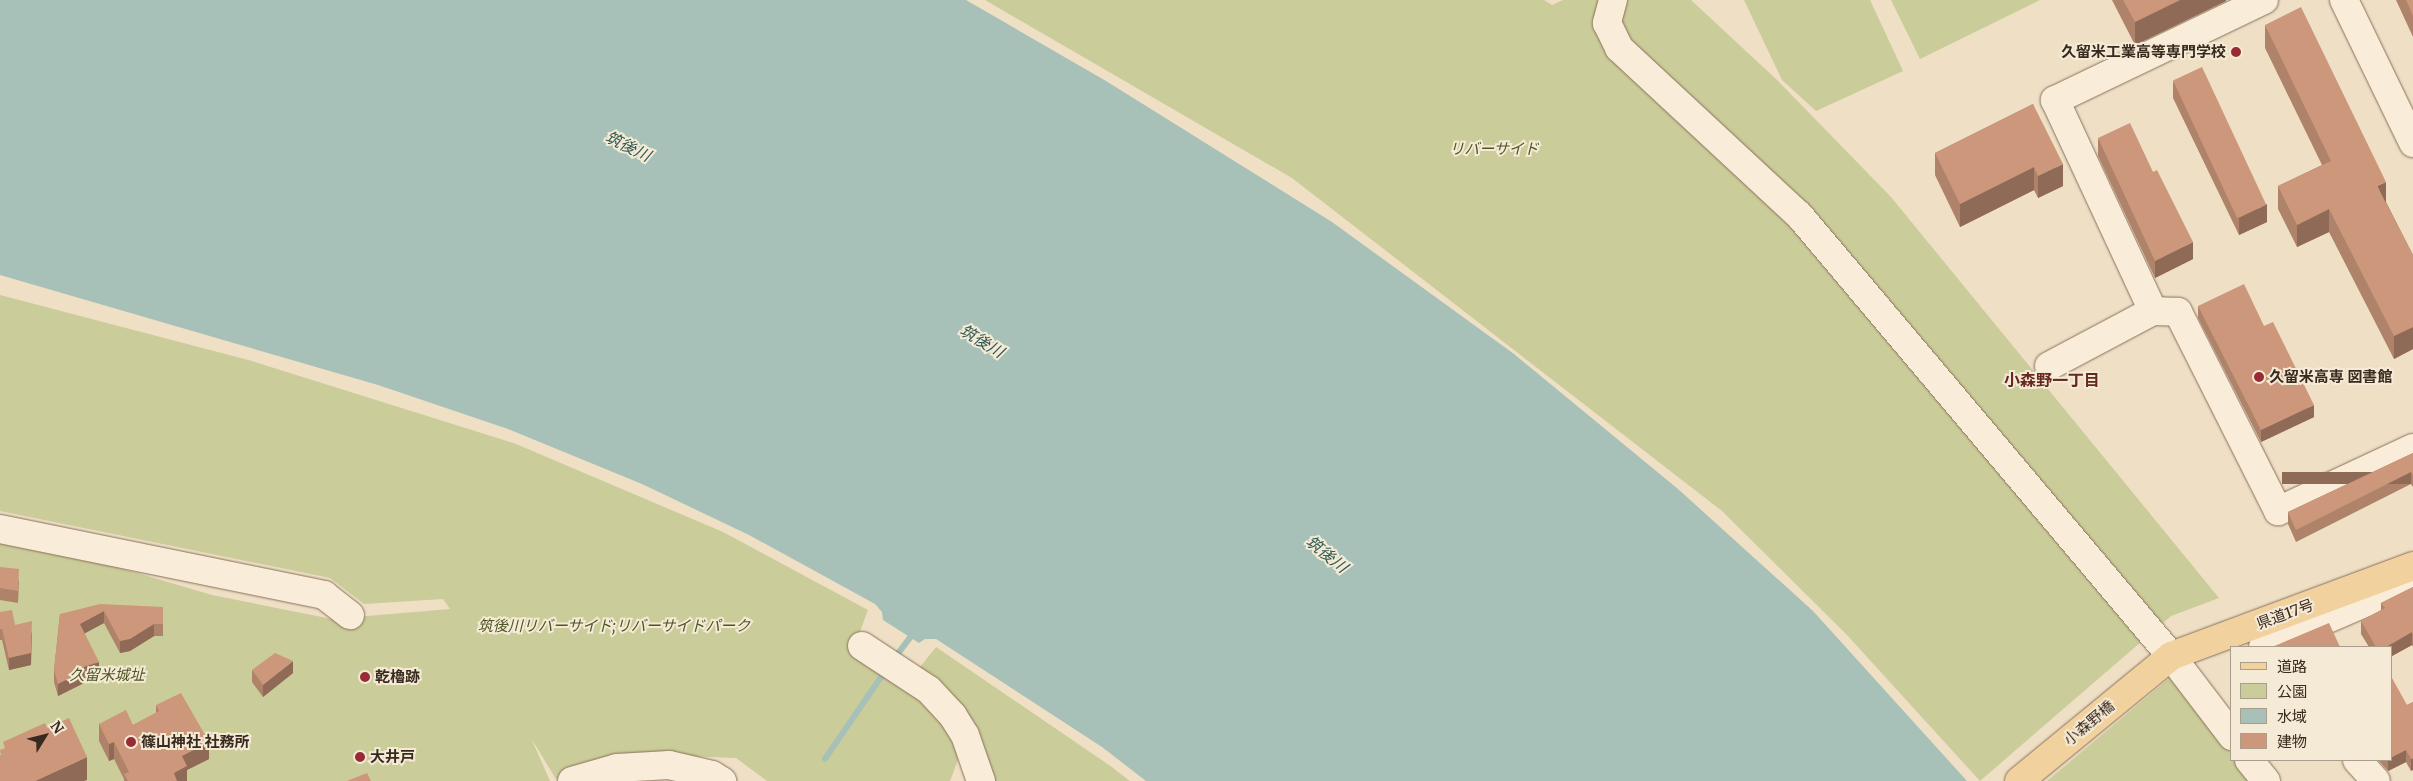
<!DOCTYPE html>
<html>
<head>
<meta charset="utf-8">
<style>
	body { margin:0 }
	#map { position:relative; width:2413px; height:781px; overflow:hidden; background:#eedfc5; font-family:Merriweather,"Noto Sans JP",serif }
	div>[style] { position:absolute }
	.green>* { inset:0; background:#cacc99 }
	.water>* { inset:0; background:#a7c1b8 }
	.stream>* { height:5.5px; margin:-2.75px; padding:0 2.75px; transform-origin:2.75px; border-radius:2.75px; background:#a7c1b8 }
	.roads { filter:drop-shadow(0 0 1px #89705b) drop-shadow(0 0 1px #89705b) }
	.minor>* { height:28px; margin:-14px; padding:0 14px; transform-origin:14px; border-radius:14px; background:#f9edd9 }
	.major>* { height:28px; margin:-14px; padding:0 14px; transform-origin:14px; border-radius:14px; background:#f1d19e }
	.wall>* { inset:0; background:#af826a }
	.shaded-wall>* { inset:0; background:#8f6a56; transform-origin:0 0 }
	.building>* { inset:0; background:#cc977b; transform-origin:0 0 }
	.dots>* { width:14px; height:14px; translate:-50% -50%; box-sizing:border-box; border:2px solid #f5ead5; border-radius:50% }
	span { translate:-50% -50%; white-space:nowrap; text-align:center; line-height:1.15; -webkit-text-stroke:4px #f5ead5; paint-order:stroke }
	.poi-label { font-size:15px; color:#392a1f; font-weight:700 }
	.right { translate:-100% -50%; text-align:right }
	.left { translate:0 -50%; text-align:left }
	.park-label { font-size:15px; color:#4d5626; font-style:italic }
	.street-label { font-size:15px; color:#392a1f }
	.water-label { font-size:16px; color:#2e5953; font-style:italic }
	.neighbourhood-label { font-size:16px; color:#66281f; font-weight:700 }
	.legend { position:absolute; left:2230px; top:646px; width:162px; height:115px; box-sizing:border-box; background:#f5ead5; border:1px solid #aa9d8c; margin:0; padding:6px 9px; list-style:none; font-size:15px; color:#392a1f }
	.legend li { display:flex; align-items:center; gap:10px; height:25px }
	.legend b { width:25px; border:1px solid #aa9d8c }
	.north { position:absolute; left:20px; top:711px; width:50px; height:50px; -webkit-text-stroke:4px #f5ead5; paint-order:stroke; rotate:54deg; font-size:14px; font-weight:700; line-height:20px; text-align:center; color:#392a1f }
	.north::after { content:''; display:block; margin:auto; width:18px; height:22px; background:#392a1f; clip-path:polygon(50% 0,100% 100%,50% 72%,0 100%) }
</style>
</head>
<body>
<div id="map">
	<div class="green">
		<i style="clip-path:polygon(985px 0,1544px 0,1552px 5px,1563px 0,1691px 0,1776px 79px,1891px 197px,2219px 598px,2171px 616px,1980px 781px,1847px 635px,1722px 511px,1292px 178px)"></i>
		<i style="clip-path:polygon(1744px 0,1870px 0,1903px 71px,1816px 111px,1782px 80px)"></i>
		<i style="clip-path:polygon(1891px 0,2040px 0,1920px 59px)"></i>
		<i style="clip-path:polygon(0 295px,252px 361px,516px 444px,723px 532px,868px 610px,854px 648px,928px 699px,955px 733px,958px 760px,950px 781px,767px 781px,736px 758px,634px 754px,556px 779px,531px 738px,550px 781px,0 781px,0 542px,59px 550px,212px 595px,332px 619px,450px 609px,443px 599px,364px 604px,330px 578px,0 511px)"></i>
		<i style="clip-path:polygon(936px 647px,1109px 765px,1130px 781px,993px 781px,917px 671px)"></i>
		<i style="clip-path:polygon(2172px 676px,2232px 752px,2232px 760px,2237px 760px,2254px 781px,2047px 781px)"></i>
	</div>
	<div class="water">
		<i style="clip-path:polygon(0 0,966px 0,1106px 81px,1332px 222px,1514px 354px,1678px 489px,1813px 611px,1967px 781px,1146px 781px,1102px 747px,936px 639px,925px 639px,919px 643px,883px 620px,882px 612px,875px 604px,749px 535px,642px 484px,508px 429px,378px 385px,0 275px)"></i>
	</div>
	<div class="stream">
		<i style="left:894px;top:659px;width:34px;rotate:-53deg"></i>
		<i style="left:825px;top:759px;width:108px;rotate:-55.6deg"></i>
	</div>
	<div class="roads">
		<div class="minor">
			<i style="left:1613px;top:0;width:24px;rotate:105deg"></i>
			<i style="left:1607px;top:23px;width:28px;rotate:64deg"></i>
			<i style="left:1619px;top:48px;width:246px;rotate:42.9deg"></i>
			<i style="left:1799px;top:215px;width:577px;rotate:49.85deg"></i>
			<i style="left:2171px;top:656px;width:101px;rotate:52.7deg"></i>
			<i style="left:2264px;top:0;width:232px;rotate:154.4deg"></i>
			<i style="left:2055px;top:100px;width:233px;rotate:65.1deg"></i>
			<i style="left:2153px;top:311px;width:25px;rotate:2deg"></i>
			<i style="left:2178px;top:312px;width:223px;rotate:63.3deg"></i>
			<i style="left:2278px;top:511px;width:149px;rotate:-25deg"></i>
			<i style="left:2344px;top:0;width:159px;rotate:64.2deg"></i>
			<i style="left:2049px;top:366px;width:118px;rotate:-27.9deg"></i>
			<i style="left:0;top:529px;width:331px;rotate:11.5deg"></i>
			<i style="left:324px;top:595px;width:33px;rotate:38deg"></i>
			<i style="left:862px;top:646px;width:80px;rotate:33.3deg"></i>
			<i style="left:929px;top:690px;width:35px;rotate:47deg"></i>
			<i style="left:953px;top:716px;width:22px;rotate:58deg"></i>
			<i style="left:965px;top:735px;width:49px;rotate:70.8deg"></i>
			<i style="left:2263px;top:647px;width:163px;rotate:-23.4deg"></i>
			<i style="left:2249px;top:760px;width:27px;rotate:51deg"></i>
			<i style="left:2357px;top:760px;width:28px;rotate:48deg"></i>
			<i style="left:572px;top:781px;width:47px;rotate:-16.1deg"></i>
			<i style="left:617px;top:768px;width:52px;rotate:-3.3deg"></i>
			<i style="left:669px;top:765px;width:44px;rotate:13.1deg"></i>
			<i style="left:712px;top:775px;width:12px;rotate:31deg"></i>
		</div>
		<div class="major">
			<i style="left:2019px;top:781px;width:197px;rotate:-39.4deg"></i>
			<i style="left:2171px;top:656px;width:258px;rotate:-20.4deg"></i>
		</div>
	</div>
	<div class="wall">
		<i style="clip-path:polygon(2112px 0,2226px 0,2226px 1px,2135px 45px)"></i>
		<i style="clip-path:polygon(2396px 0,2413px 0,2413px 37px)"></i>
		<i style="clip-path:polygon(2265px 25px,2386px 202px,2413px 255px,2413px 349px,2394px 359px,2329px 232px,2297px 247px,2278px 209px,2278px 186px,2322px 165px,2265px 48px)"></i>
		<i style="clip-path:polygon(2173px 81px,2267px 222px,2239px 235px,2173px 98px)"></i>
		<i style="clip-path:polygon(2033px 104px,2063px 186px,2038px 198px,2034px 190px,1960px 227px,1935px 175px,1935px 153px)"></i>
		<i style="clip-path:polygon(2098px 138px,2193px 259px,2155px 278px,2098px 156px)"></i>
		<i style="clip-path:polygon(2198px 306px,2264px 326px,2314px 417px,2261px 442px,2198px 318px)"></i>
		<i style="clip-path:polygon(2413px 453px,2413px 487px,2411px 484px,2296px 542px,2288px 524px,2288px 512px)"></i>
		<i style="clip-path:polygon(0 567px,19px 581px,18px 603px,0 600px)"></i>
		<i style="clip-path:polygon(2413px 587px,2413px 647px,2412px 645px,2392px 656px,2392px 647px,2369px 647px,2361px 634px,2361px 621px,2381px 610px,2381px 603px)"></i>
		<i style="clip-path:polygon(163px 607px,163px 636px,154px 636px,130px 651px,120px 653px,104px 623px,84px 633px,99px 674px,84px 679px,84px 683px,58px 696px,54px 682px,54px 670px,60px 614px)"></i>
		<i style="clip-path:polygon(0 612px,15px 625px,31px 665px,9px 670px,2px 640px,0 640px)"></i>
		<i style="clip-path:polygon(252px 670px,293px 673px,263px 697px,252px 682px)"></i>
		<i style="clip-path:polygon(2413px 702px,2411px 771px,2406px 762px,2388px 771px,2378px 760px,2392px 760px,2407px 705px)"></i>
		<i style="clip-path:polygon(156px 705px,209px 759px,187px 770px,187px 781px,124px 781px,124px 779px,114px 759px,109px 761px,99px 741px,99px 724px,133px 725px,156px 713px)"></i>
	</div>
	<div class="shaded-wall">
		<i style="clip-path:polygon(2180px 0,2226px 0,2226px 1px,2135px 45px,2135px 22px)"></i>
		<i style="clip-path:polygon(2063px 164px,2063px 186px,2038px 198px,2038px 176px)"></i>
		<i style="clip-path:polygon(2034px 167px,2034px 190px,1960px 227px,1960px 204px)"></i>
		<i style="clip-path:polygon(2386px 182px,2386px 204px,2377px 186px)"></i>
		<i style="clip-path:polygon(2267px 204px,2267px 222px,2239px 235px,2239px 218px)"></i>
		<i style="clip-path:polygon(2329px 209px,2329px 232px,2297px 247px,2297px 225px)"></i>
		<i style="clip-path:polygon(2193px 242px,2193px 259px,2155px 278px,2155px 261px)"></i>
		<i style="clip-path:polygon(2413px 327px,2413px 349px,2394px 359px,2394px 336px)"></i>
		<i style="clip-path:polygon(2314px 405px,2314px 417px,2261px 442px,2261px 430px)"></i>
		<i style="left:2411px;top:472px;width:12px;height:129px;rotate:90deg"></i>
		<i style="clip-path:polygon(104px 611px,104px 623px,80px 636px,80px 624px)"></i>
		<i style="clip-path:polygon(154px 624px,154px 636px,130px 651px,120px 653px,120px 641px)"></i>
		<i style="clip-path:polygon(32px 632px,31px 665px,9px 670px,9px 658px)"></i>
		<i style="clip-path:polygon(2412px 632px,2412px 645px,2392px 656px,2392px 647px,2386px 647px)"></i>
		<i style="clip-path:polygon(293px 661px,293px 673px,263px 697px,263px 685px)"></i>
		<i style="clip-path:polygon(99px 662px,99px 674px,84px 679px,84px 683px,58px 696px,58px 684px,83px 667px)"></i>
		<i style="clip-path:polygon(114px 742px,114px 759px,109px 761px,109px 744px)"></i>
		<i style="clip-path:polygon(209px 742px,209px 759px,187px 770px,187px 781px,174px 781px,174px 773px,182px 756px)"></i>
		<i style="clip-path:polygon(2406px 750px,2406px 762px,2388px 771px,2388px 760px,2392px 760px,2392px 757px)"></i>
		<i style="clip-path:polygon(87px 757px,87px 780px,84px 781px,35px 781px)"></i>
		<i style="clip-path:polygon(2413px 758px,2413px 770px,2411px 771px,2411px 759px)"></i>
	</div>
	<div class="building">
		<i style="clip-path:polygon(2123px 0,2180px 0,2135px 22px)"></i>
		<i style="clip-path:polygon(2406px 0,2413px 0,2413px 16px)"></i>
		<i style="clip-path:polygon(2301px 7px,2386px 182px,2377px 186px,2413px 255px,2413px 327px,2394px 336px,2329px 209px,2297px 225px,2278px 186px,2331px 161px,2265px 25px)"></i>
		<i style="left:2202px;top:67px;width:152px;height:32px;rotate:65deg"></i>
		<i style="clip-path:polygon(2033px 104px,2063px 164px,2038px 176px,2034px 167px,1960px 204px,1935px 153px)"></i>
		<i style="clip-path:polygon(2130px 123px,2153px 172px,2157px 170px,2193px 242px,2155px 261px,2098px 138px)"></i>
		<i style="clip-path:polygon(2244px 284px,2264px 326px,2273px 322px,2314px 405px,2261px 430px,2198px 306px)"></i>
		<i style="clip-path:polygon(2413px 453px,2413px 475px,2411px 472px,2296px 530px,2288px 512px)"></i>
		<i style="clip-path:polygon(0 567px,19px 569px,18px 591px,0 588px)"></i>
		<i style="clip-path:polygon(2413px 587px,2413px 635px,2412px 632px,2386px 647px,2376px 647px,2361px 621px,2385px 608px,2381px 603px)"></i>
		<i style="clip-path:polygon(100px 604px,163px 607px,163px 624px,154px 624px,130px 639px,120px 641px,104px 611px,80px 624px,99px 662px,83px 667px,84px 671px,58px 684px,54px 670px,60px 614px)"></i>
		<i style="clip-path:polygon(12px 610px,15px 625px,32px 621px,31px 653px,9px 658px,2px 629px,0 629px,0 612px)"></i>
		<i style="clip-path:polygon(2329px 623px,2340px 647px,2272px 647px)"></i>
		<i style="clip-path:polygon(275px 653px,293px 661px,263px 685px,252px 670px)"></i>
		<i style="clip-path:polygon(2392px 678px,2407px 705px,2413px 702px,2413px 758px,2411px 759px,2406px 750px,2392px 757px)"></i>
		<i style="clip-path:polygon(181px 693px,209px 742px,182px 756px,187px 766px,174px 773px,177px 781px,128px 781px,124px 774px,129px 772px,114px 742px,109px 744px,99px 724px,126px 710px,133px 725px,159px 711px,156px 705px)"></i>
		<i style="clip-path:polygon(69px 718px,87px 757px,35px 781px,0 781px,0 755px,1px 755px,0 750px,5px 748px,3px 742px,45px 723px,47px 728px)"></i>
		<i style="clip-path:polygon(367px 773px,371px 781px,347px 781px)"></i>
	</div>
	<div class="dots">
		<i style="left:2236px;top:52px;background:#982b34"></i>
		<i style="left:2259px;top:377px;background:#982b34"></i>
		<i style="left:365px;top:677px;background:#982b34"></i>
		<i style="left:131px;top:742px;background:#982b34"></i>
		<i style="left:360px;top:757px;background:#982b34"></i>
	</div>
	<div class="poi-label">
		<span class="right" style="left:2226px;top:52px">久留米工業高等専門学校</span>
		<span class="left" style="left:2269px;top:377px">久留米高専 図書館</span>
		<span class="left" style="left:375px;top:677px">乾櫓跡</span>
		<span class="left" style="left:141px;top:742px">篠山神社 社務所</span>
		<span class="left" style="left:370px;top:757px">大井戸</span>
	</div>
	<div class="park-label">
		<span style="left:1494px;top:149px">リバーサイド</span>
		<span style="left:614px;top:626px">筑後川リバーサイド;リバーサイドパーク</span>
		<span style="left:107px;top:675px">久留米城址</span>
	</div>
	<div class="street-label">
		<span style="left:2285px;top:614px;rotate:-20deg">県道17号</span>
		<span style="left:2089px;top:723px;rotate:-40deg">小森野橋</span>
	</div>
	<div class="water-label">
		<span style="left:628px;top:146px;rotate:26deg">筑後川</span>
		<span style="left:982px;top:341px;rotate:31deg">筑後川</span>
		<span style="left:1327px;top:554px;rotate:39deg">筑後川</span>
	</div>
	<div class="neighbourhood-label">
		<span style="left:2052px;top:380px">小森野一丁目</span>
	</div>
	<ul class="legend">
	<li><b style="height:6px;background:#f1d19e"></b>道路</li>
	<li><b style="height:14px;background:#cacc99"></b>公園</li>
	<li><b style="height:14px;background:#a7c1b8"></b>水域</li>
	<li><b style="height:14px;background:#cc977b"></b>建物</li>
	</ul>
	<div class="north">N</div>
</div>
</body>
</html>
